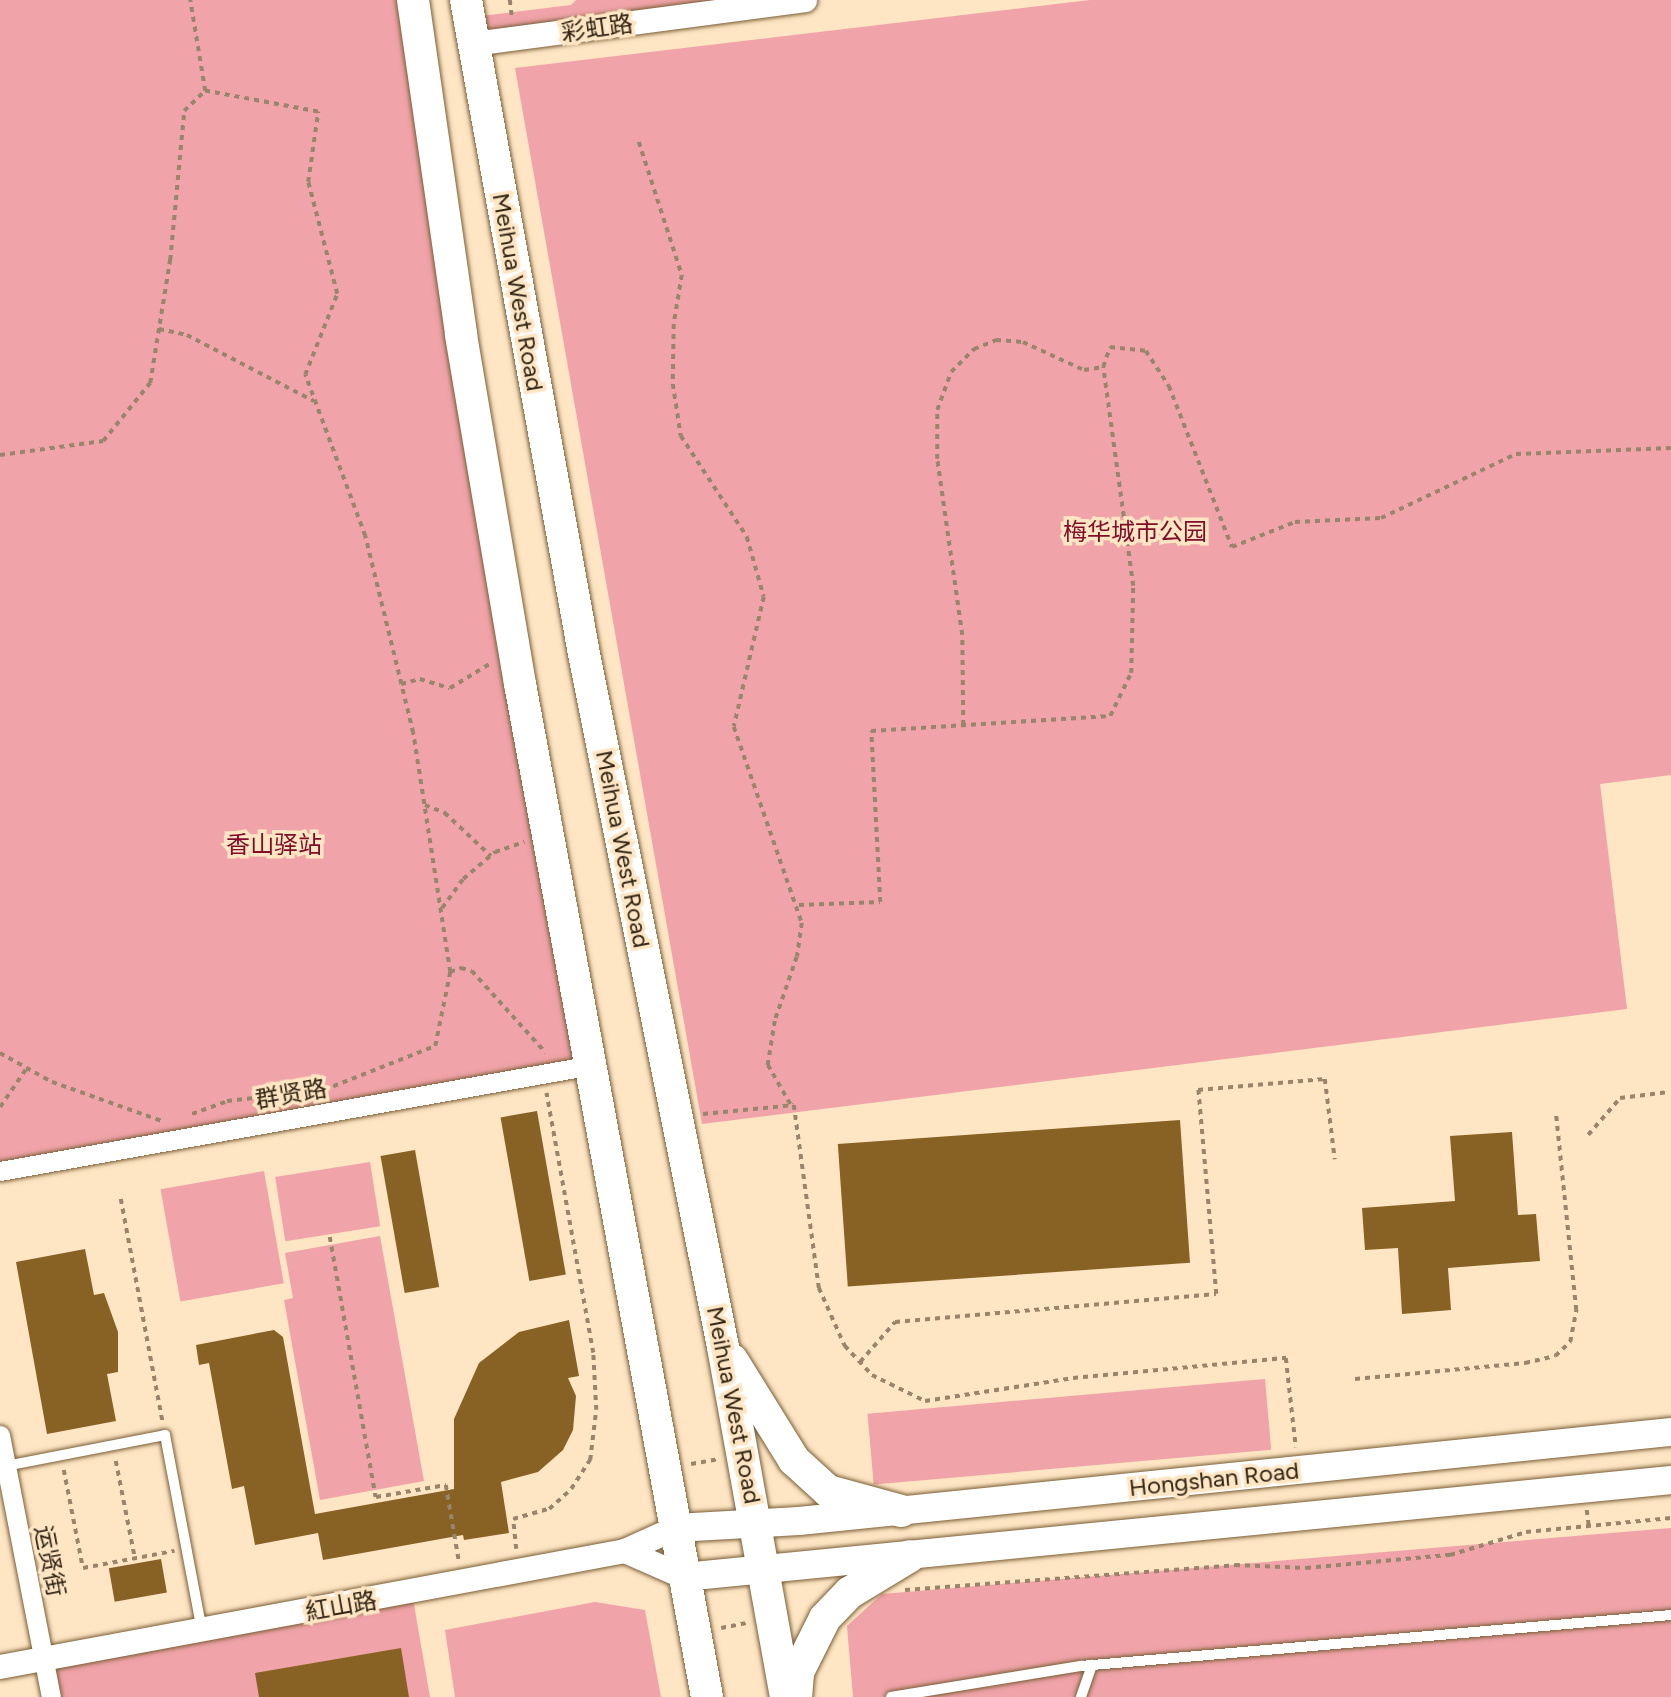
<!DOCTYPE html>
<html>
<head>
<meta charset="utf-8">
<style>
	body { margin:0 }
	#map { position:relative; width:1671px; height:1697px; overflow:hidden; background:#fee5c3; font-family:Figtree,"Noto Sans SC",sans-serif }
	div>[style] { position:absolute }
	.green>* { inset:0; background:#f0a3a8; transform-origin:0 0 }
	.building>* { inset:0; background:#886124; transform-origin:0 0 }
	.path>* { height:3.5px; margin-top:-1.75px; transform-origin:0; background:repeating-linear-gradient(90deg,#98856c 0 5px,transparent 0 10px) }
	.roads { filter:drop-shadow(0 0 2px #795e36) drop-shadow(0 0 2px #795e36) }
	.service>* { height:10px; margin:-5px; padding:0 5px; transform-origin:5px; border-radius:5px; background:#fff }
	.minor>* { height:19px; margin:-9.5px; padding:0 9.5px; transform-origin:9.5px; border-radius:9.5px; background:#fff }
	.tertiary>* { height:24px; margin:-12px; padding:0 12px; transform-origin:12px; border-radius:12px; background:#fff }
	.secondary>* { height:28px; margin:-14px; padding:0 14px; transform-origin:14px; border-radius:14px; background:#fff }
	.primary>* { height:32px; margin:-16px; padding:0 16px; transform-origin:16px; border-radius:16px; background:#fff }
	span { translate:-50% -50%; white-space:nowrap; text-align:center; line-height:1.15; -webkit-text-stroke:7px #fee5c3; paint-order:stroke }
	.street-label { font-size:24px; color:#302414 }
	.park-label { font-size:24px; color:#800e29 }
</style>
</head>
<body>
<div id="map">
	<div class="green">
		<i style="clip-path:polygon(0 0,413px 0,591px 1065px,0 1171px)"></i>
		<i style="clip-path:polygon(576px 0,771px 0,477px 40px,473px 17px,571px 5px)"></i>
		<i style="clip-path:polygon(1090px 0,1671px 0,1671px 775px,1600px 784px,1627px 1009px,702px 1124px,515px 68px)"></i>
		<i style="left:370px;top:1162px;width:65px;height:96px;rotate:81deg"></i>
		<i style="left:264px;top:1171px;width:114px;height:105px;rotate:80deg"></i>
		<i style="clip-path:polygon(380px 1236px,424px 1481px,320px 1500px,284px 1300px,293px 1298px,285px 1253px)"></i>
		<i style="left:1265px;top:1379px;width:71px;height:399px;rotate:85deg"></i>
		<i style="clip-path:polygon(1671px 1528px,1671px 1697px,853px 1697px,847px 1626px,882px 1594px)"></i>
		<i style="clip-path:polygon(413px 1599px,430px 1697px,58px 1697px,52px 1663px)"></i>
		<i style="clip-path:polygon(595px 1602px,645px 1610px,661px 1697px,455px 1697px,445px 1630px)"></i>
	</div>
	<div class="building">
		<i style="left:537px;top:1111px;width:166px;height:37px;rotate:80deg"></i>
		<i style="left:1180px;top:1120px;width:143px;height:343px;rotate:86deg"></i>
		<i style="clip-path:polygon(1512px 1132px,1518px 1215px,1536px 1214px,1540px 1261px,1448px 1268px,1451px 1310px,1402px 1314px,1398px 1248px,1365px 1250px,1362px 1208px,1455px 1201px,1450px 1136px)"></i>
		<i style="left:415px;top:1150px;width:139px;height:35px;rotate:80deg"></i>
		<i style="clip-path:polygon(85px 1249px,94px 1295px,104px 1293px,118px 1332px,118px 1372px,107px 1374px,116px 1421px,47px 1434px,16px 1262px)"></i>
		<i style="clip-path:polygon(569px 1320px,579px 1376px,568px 1378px,576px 1396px,573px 1430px,563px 1450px,538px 1472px,501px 1482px,509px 1533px,464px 1540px,463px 1535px,323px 1560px,318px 1533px,255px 1545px,244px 1486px,232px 1489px,209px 1363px,199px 1365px,196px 1345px,274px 1330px,283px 1337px,315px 1514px,454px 1489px,454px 1419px,479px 1363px,519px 1332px)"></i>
		<i style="left:161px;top:1559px;width:34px;height:53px;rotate:80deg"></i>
		<i style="clip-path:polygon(401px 1648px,409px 1697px,259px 1697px,255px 1673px)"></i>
	</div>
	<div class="path">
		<i style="left:510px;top:0;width:16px;rotate:83deg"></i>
		<i style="left:639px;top:142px;width:140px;rotate:72.1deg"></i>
		<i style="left:682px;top:275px;width:50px;rotate:99.3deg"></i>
		<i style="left:674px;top:324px;width:60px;rotate:91deg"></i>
		<i style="left:673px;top:384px;width:53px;rotate:81.3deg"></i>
		<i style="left:681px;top:436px;width:121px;rotate:56.8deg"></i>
		<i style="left:747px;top:537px;width:62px;rotate:74.2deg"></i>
		<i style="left:764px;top:597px;width:133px;rotate:103deg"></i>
		<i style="left:734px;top:727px;width:207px;rotate:70.9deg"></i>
		<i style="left:802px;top:923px;width:34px;rotate:98deg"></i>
		<i style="left:797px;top:957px;width:68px;rotate:109deg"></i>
		<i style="left:775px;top:1021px;width:45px;rotate:99deg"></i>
		<i style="left:768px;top:1065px;width:46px;rotate:60.1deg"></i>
		<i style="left:159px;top:329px;width:29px;rotate:12deg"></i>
		<i style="left:187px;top:335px;width:143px;rotate:27.5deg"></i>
		<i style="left:0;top:455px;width:104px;rotate:-7.7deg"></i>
		<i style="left:103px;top:441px;width:75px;rotate:-51deg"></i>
		<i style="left:150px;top:383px;width:125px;rotate:-80.8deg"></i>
		<i style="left:170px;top:260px;width:150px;rotate:-84.6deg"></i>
		<i style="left:184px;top:111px;width:29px;rotate:-44deg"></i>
		<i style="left:205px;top:91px;width:92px;rotate:-99.4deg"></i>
		<i style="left:401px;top:684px;width:20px;rotate:-15deg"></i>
		<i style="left:420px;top:679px;width:31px;rotate:17deg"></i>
		<i style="left:450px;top:688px;width:48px;rotate:-31.4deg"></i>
		<i style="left:963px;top:725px;width:90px;rotate:-90.6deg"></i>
		<i style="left:962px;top:635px;width:178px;rotate:-98.1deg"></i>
		<i style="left:937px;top:459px;width:49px;rotate:-90deg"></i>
		<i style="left:937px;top:410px;width:40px;rotate:-69.8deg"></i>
		<i style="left:951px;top:372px;width:33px;rotate:-45deg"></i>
		<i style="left:974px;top:349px;width:24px;rotate:-22deg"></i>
		<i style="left:996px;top:340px;width:27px;rotate:4deg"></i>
		<i style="left:1023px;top:342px;width:67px;rotate:24.7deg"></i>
		<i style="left:1084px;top:370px;width:18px;rotate:-9deg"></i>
		<i style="left:425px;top:805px;width:22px;rotate:22deg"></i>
		<i style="left:445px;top:813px;width:63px;rotate:43.1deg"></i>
		<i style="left:799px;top:905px;width:81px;rotate:-2.1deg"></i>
		<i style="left:880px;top:902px;width:171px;rotate:-93deg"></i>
		<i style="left:871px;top:731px;width:239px;rotate:-3.6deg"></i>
		<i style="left:1110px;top:716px;width:48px;rotate:-64deg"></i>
		<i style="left:1131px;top:673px;width:87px;rotate:-88.7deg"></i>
		<i style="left:1133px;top:586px;width:221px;rotate:-97.8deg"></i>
		<i style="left:1103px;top:367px;width:21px;rotate:-71deg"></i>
		<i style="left:1110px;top:347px;width:36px;rotate:6deg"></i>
		<i style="left:1146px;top:351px;width:42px;rotate:56.7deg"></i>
		<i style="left:1169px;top:386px;width:173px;rotate:68.6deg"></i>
		<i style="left:1232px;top:547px;width:68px;rotate:-21.6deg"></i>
		<i style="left:1295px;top:522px;width:86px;rotate:-2.7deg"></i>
		<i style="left:1381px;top:518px;width:149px;rotate:-25.4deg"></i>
		<i style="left:1516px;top:454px;width:155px;rotate:-2.2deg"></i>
		<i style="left:442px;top:908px;width:36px;rotate:-54deg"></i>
		<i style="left:463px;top:879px;width:42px;rotate:-40.2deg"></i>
		<i style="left:495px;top:852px;width:31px;rotate:-19deg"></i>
		<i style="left:450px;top:972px;width:12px;rotate:-20deg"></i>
		<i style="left:461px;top:968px;width:11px;rotate:15deg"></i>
		<i style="left:472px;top:971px;width:110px;rotate:47.9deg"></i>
		<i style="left:0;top:1053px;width:60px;rotate:29.1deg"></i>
		<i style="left:52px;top:1082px;width:117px;rotate:19.5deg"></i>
		<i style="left:0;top:1107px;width:46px;rotate:-55.6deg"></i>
		<i style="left:192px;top:1114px;width:37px;rotate:-20deg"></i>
		<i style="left:227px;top:1101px;width:98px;rotate:-6.5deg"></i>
		<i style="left:324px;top:1090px;width:119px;rotate:-21.6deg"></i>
		<i style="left:435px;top:1046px;width:76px;rotate:-78.5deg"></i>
		<i style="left:450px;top:972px;width:242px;rotate:-98.8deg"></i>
		<i style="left:413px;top:733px;width:203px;rotate:-103.7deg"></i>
		<i style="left:365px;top:536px;width:172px;rotate:-110.4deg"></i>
		<i style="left:305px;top:375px;width:87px;rotate:-68.4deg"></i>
		<i style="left:337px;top:294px;width:116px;rotate:-104.5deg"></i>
		<i style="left:308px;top:182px;width:71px;rotate:-81.9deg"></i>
		<i style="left:318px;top:112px;width:115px;rotate:-169.5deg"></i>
		<i style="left:703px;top:1114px;width:91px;rotate:-5.6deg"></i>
		<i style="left:794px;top:1105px;width:185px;rotate:82.2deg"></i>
		<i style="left:819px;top:1288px;width:64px;rotate:65.9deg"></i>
		<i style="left:845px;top:1346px;width:40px;rotate:47deg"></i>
		<i style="left:872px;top:1375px;width:59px;rotate:26.1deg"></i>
		<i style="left:925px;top:1401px;width:150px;rotate:-8.8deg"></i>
		<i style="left:1073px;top:1378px;width:214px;rotate:-5.4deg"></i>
		<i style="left:1286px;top:1358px;width:90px;rotate:83.6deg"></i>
		<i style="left:1588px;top:1135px;width:49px;rotate:-49.1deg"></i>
		<i style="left:1620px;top:1098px;width:49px;rotate:-7deg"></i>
		<i style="left:121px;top:1199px;width:228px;rotate:79.4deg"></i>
		<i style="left:330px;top:1237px;width:264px;rotate:80deg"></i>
		<i style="left:376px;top:1497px;width:71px;rotate:-9.7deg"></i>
		<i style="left:446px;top:1485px;width:77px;rotate:80.3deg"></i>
		<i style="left:860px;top:1362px;width:53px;rotate:-48.8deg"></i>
		<i style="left:895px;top:1322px;width:322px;rotate:-5deg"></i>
		<i style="left:1216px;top:1294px;width:205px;rotate:-95deg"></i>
		<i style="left:1198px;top:1090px;width:127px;rotate:-5deg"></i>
		<i style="left:1325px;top:1079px;width:81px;rotate:82.9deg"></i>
		<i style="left:1355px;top:1379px;width:171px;rotate:-5.4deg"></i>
		<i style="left:1525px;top:1363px;width:31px;rotate:-13deg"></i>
		<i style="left:1555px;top:1356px;width:21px;rotate:-43deg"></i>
		<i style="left:1570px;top:1342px;width:33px;rotate:-79deg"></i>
		<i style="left:1576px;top:1310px;width:196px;rotate:-95.9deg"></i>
		<i style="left:116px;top:1461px;width:99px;rotate:78.9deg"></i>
		<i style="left:691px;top:1464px;width:27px;rotate:-10deg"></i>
		<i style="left:64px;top:1470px;width:100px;rotate:79deg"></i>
		<i style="left:83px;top:1568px;width:93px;rotate:-10.6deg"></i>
		<i style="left:1587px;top:1510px;width:16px;rotate:83deg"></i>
		<i style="left:516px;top:1549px;width:30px;rotate:-96deg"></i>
		<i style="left:513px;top:1519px;width:37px;rotate:-16deg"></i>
		<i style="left:549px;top:1509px;width:30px;rotate:-42deg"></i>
		<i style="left:571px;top:1489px;width:35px;rotate:-57deg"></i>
		<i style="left:590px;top:1460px;width:50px;rotate:-83.2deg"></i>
		<i style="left:596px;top:1410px;width:57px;rotate:-93deg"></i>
		<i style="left:593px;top:1353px;width:264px;rotate:-100.2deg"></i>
		<i style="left:905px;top:1590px;width:331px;rotate:-4.3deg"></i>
		<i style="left:1235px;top:1565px;width:71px;rotate:2.4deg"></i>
		<i style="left:1306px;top:1568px;width:145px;rotate:-5.2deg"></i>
		<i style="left:1450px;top:1555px;width:79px;rotate:-16.8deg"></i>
		<i style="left:1526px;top:1532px;width:146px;rotate:-5.5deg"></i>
		<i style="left:721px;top:1628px;width:26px;rotate:-11deg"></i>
	</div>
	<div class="roads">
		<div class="service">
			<i style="left:6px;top:1466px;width:162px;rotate:-11deg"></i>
			<i style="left:165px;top:1435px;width:198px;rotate:79.3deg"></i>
			<i style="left:891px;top:1697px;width:193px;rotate:-9.3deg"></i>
			<i style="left:1081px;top:1666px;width:592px;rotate:-4.94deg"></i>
			<i style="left:1081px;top:1697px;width:34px;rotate:-71deg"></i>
		</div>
		<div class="minor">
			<i style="left:0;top:1171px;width:601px;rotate:-10.15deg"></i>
			<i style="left:0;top:1435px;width:267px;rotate:79deg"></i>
		</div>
		<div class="tertiary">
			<i style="left:473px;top:44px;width:335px;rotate:-7.5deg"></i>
			<i style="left:625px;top:1551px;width:64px;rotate:23.8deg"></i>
			<i style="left:0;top:1667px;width:636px;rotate:-10.51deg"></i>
			<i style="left:625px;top:1551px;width:56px;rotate:-24.3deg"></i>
		</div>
		<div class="secondary">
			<i style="left:676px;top:1528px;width:123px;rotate:-3.3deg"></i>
			<i style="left:799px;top:1521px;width:877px;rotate:-5.83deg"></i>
			<i style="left:684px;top:1577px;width:992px;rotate:-5.61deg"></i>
		</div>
		<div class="primary">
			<i style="left:413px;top:0;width:338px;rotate:81.8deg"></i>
			<i style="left:461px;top:335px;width:354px;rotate:80.4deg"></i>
			<i style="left:520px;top:684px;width:1030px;rotate:79.54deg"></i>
			<i style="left:466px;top:0;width:665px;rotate:79.77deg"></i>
			<i style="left:584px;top:654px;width:707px;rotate:78.66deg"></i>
			<i style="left:723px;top:1347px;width:356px;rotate:79.8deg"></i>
			<i style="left:732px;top:1360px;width:118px;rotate:58.2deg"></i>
			<i style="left:794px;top:1460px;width:46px;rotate:42.4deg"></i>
			<i style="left:828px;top:1491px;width:76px;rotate:15.3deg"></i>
			<i style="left:796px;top:1697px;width:25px;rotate:-85deg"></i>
			<i style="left:798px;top:1672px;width:60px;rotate:-63.4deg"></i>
			<i style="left:825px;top:1618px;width:35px;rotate:-46deg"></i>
			<i style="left:849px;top:1593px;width:71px;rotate:-31.2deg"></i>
		</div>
	</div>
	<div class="street-label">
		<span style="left:597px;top:28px;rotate:-8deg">彩虹路</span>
		<span style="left:518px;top:292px;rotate:80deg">Meihua West Road</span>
		<span style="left:623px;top:849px;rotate:79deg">Meihua West Road</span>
		<span style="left:291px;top:1094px;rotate:-10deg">群贤路</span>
		<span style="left:734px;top:1405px;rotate:79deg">Meihua West Road</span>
		<span style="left:1214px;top:1479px;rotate:-6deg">Hongshan Road</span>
		<span style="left:50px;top:1561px;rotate:79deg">运贤街</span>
		<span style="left:341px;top:1606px;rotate:-10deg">紅山路</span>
	</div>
	<div class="park-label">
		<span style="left:1135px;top:532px">梅华城市公园</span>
		<span style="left:274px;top:845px">香山驿站</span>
	</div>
</div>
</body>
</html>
